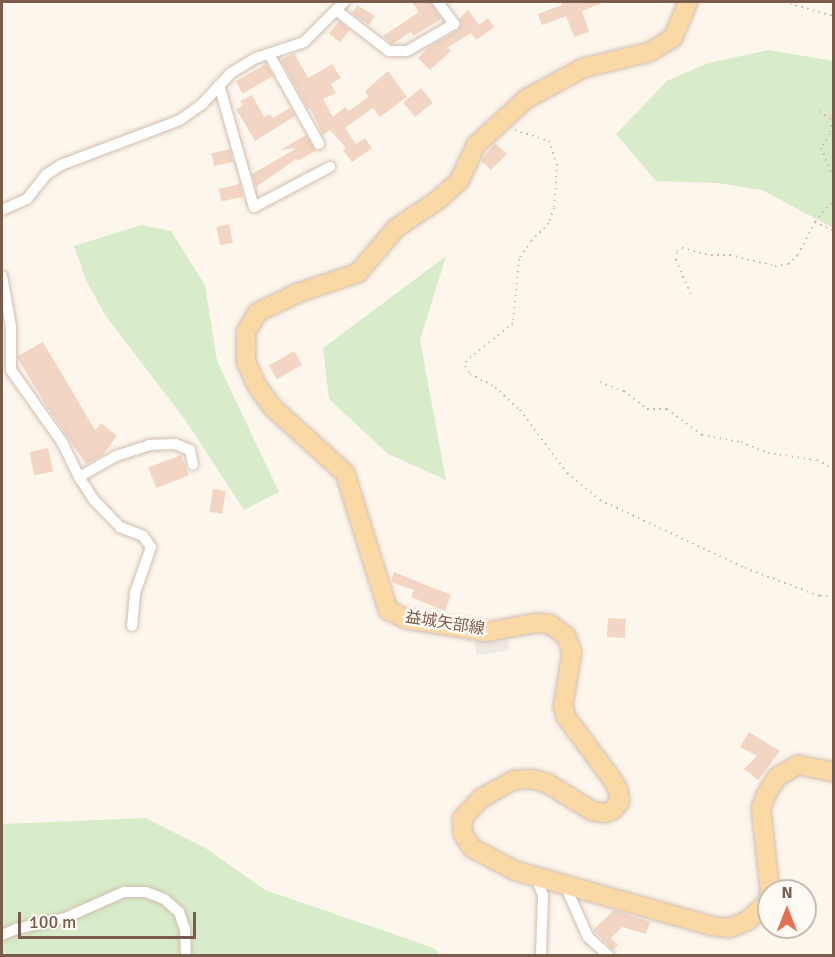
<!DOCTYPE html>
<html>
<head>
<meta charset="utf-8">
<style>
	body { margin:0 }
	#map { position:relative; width:835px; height:957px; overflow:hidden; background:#fdf6ec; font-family:Signika,"Noto Sans JP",sans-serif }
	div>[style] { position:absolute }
	.industrial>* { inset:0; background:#efe9e4; transform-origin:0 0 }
	.green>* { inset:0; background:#d8ecc9 }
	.building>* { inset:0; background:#f3d5c3; transform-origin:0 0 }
	.path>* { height:2px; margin-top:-1px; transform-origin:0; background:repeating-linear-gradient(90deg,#d9b8a5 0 1.5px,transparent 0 6px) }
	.roads { filter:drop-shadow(0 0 2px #d1beb0) drop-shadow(0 0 2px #d1beb0) }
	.minor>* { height:10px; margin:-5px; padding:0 5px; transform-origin:5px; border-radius:5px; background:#fff }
	.primary>* { height:18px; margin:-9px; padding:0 9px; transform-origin:9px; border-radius:9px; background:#fbd9a5 }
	span { translate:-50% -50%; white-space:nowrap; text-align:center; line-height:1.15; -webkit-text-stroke:5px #fffaf3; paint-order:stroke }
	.street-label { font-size:16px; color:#7a5c4d }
	.frame { position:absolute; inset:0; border:3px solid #7a5c4d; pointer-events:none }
	.north { position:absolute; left:757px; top:879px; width:60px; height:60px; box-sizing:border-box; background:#fffaf3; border:2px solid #cabbb1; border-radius:50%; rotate:0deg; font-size:16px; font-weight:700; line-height:24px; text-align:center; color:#7a5c4d }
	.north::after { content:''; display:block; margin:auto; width:21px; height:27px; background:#e76f51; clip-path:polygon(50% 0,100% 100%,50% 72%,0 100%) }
	.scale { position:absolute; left:18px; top:912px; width:178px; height:27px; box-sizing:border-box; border:3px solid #7a5c4d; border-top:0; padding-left:8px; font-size:18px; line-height:21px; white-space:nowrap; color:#7a5c4d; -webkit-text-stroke:4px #fffaf3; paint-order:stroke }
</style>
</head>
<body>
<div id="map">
	<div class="industrial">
		<i style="left:508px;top:637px;width:13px;height:34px;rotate:81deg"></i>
	</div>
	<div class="green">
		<i style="clip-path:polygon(769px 50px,833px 61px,833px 228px,762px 190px,718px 183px,656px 181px,616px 134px,667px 81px,708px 63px)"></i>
		<i style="clip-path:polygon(141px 225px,171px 231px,205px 285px,217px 361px,279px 492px,244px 510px,186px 421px,105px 315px,86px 280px,74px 246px)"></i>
		<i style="clip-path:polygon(446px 256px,420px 340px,446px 480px,388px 454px,329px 399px,323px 348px)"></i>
		<i style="clip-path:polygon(145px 818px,207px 849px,265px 890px,434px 948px,440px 955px,2px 955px,2px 824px)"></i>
	</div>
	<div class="building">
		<i style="clip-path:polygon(412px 2px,431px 2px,441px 19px,413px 36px,411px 32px,392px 44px,383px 36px,419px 12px)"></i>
		<i style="clip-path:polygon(561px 2px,605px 2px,582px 11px,589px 32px,574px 37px,566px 16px,542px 25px,538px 14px,562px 5px)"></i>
		<i style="clip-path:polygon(357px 5px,375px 16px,369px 25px,352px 13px)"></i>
		<i style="clip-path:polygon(468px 10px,479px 25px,488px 18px,494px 27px,476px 40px,471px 33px,448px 47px,451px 51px,430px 70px,418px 58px,430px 46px,458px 30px,461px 24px,459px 19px)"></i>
		<i style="left:339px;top:21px;width:14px;height:16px;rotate:39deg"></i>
		<i style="clip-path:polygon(294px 53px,308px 78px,332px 64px,341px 78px,331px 84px,336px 93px,323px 99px,333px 117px,345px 107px,349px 111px,368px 97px,365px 91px,388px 71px,407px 97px,380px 117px,373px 108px,345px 128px,356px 144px,365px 138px,372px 148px,352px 162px,343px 150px,346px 148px,330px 130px,323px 135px,310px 108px,308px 109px,281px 60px)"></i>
		<i style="left:266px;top:64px;width:14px;height:35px;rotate:60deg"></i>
		<i style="left:421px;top:88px;width:19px;height:23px;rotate:51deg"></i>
		<i style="clip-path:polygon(252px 95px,264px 117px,270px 114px,273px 118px,290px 108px,295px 116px,255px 141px,236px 109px,243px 106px,240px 101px)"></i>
		<i style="clip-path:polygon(306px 135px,316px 151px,297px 161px,296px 159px,256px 187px,252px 174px,297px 148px,280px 150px)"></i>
		<i style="clip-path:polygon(495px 143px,507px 154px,491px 170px,481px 161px)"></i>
		<i style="left:230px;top:149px;width:13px;height:19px;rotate:77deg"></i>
		<i style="left:240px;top:184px;width:13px;height:22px;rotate:77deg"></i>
		<i style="left:229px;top:224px;width:19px;height:13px;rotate:78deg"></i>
		<i style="clip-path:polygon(43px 342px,95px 430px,101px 423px,117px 436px,103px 455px,86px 464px,49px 410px,18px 359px,18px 356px)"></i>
		<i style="left:294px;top:351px;width:16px;height:29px;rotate:60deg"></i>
		<i style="left:48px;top:448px;width:24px;height:19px;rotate:78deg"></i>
		<i style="left:181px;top:455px;width:22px;height:35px;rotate:69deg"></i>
		<i style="left:213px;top:489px;width:13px;height:23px;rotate:9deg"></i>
		<i style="clip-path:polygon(394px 572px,451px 595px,445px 611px,411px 597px,414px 590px,391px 582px)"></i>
		<i style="left:608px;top:618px;width:18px;height:19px;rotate:3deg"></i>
		<i style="clip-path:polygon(749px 732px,780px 751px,758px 780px,744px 769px,757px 756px,740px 747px)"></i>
		<i style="clip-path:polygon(614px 910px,650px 922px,646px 934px,622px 927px,611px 938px,618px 945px,613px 950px,593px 930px)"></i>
	</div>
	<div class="path">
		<i style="left:784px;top:2px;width:52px;rotate:15.6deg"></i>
		<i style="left:819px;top:112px;width:15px;rotate:28deg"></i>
		<i style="left:832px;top:119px;width:15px;rotate:98deg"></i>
		<i style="left:830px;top:134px;width:17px;rotate:123deg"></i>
		<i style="left:821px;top:148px;width:34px;rotate:67deg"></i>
		<i style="left:515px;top:130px;width:36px;rotate:18deg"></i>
		<i style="left:549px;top:141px;width:24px;rotate:71deg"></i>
		<i style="left:557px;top:164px;width:44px;rotate:93.9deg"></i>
		<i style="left:554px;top:208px;width:16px;rotate:108deg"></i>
		<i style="left:549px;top:223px;width:25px;rotate:135deg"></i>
		<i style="left:531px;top:241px;width:22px;rotate:124deg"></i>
		<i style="left:519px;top:259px;width:64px;rotate:95.4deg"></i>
		<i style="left:513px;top:323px;width:60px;rotate:141deg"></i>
		<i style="left:466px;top:361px;width:5px;rotate:101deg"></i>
		<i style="left:465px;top:366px;width:9px;rotate:58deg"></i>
		<i style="left:470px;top:374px;width:28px;rotate:27deg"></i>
		<i style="left:495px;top:387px;width:34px;rotate:43deg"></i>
		<i style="left:520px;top:410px;width:79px;rotate:53.3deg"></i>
		<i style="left:567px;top:473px;width:43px;rotate:39.3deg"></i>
		<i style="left:600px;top:500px;width:160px;rotate:25.1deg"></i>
		<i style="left:745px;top:568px;width:80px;rotate:20.5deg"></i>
		<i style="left:820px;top:596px;width:14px;rotate:4deg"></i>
		<i style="left:815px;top:222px;width:21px;rotate:25deg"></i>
		<i style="left:691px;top:294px;width:37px;rotate:-114deg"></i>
		<i style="left:676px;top:260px;width:9px;rotate:-84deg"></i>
		<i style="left:677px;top:251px;width:6px;rotate:-31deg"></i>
		<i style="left:682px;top:248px;width:30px;rotate:14deg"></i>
		<i style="left:711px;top:255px;width:19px"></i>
		<i style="left:730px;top:255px;width:46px;rotate:13.7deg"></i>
		<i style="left:775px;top:266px;width:13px;rotate:-9deg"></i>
		<i style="left:788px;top:264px;width:13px;rotate:-42deg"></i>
		<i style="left:798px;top:255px;width:37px;rotate:-63deg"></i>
		<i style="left:815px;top:222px;width:30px;rotate:-50deg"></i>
		<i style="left:600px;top:382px;width:26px;rotate:21deg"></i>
		<i style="left:624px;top:391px;width:29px;rotate:38deg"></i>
		<i style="left:647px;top:409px;width:20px"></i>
		<i style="left:667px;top:409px;width:44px;rotate:36.6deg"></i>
		<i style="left:702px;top:435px;width:40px;rotate:10deg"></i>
		<i style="left:741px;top:442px;width:29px;rotate:22deg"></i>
		<i style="left:768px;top:453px;width:49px;rotate:8.1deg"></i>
		<i style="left:817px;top:460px;width:19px;rotate:28deg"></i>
	</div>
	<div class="roads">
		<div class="minor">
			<i style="left:336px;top:10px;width:67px;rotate:37.7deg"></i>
			<i style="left:389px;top:51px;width:18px"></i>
			<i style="left:407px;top:51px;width:54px;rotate:-29.9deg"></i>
			<i style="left:454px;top:24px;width:27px;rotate:-126deg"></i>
			<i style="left:269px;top:54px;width:103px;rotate:60.9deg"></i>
			<i style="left:219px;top:85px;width:127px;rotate:74deg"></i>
			<i style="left:254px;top:207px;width:86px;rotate:-27.8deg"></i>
			<i style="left:2px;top:210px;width:27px;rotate:-24deg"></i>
			<i style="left:27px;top:199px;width:31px;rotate:-52deg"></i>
			<i style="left:46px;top:175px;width:18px;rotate:-34deg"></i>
			<i style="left:61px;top:165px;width:127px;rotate:-20.7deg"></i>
			<i style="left:180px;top:120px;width:29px;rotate:-36deg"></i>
			<i style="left:203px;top:103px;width:41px;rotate:-47deg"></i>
			<i style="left:231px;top:73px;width:29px;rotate:-31deg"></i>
			<i style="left:256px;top:58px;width:51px;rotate:-18.4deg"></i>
			<i style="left:304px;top:42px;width:57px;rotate:-45deg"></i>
			<i style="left:2px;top:276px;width:52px;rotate:80deg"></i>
			<i style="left:11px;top:327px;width:43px;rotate:90deg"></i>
			<i style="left:11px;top:370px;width:88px;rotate:54.7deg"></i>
			<i style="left:62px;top:442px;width:39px;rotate:64deg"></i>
			<i style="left:79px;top:477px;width:27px;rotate:57deg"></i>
			<i style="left:94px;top:500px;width:37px;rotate:46deg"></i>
			<i style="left:120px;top:527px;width:25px;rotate:21deg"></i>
			<i style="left:143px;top:536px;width:14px;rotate:54deg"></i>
			<i style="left:151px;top:547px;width:49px;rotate:109.2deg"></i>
			<i style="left:135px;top:593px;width:33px;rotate:95deg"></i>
			<i style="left:79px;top:477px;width:43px;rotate:-29.6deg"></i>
			<i style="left:116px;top:456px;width:35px;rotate:-18deg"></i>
			<i style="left:149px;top:445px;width:26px;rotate:-2deg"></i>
			<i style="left:175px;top:444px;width:16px;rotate:22deg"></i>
			<i style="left:190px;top:450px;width:15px;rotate:79deg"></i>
			<i style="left:536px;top:877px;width:19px;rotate:69deg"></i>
			<i style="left:543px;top:895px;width:61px;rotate:91.9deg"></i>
			<i style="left:565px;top:885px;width:57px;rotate:66.1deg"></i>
			<i style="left:588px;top:937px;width:28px;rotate:42deg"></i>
			<i style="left:2px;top:935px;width:15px;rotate:-23deg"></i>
			<i style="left:16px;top:929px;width:50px;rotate:-12.7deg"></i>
			<i style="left:65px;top:918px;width:64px;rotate:-23.8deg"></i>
			<i style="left:124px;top:892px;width:22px"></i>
			<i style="left:146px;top:892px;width:19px;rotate:21deg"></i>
			<i style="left:164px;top:899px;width:20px;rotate:41deg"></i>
			<i style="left:179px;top:912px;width:18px;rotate:71deg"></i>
			<i style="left:185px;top:929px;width:27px;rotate:88deg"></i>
		</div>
		<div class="primary">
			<i style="left:688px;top:2px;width:39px;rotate:113deg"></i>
			<i style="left:673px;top:38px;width:27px;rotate:149deg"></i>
			<i style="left:650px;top:52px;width:69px;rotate:166.6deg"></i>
			<i style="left:583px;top:68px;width:65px;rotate:151.5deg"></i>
			<i style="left:526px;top:99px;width:68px;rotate:137.4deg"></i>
			<i style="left:476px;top:145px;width:40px;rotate:115deg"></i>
			<i style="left:459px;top:181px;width:28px;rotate:138deg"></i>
			<i style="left:438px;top:200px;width:50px;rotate:146.3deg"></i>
			<i style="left:396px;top:228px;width:59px;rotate:130.2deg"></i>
			<i style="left:358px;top:273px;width:63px;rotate:161.6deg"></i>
			<i style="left:298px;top:293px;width:44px;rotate:154.6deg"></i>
			<i style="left:258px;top:312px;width:23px;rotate:121deg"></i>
			<i style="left:246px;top:332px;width:30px;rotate:90deg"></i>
			<i style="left:246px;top:362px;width:26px;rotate:65deg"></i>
			<i style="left:257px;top:386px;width:26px;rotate:54deg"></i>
			<i style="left:272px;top:407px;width:98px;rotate:42.1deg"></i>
			<i style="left:345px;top:473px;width:144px;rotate:72.6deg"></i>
			<i style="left:388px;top:610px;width:20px;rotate:27deg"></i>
			<i style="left:406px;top:619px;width:81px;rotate:9.2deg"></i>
			<i style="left:486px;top:632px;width:51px;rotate:-10.2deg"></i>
			<i style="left:536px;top:623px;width:14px;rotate:4deg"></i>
			<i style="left:550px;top:624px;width:20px;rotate:37deg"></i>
			<i style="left:566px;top:636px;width:17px;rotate:69deg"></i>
			<i style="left:572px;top:652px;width:55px;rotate:99.5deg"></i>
			<i style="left:563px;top:706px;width:11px;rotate:75deg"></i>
			<i style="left:566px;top:717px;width:77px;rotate:53.4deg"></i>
			<i style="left:612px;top:779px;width:13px;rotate:61deg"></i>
			<i style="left:618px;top:790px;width:11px;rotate:80deg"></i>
			<i style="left:620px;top:801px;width:10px;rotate:127deg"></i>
			<i style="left:614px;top:809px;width:9px;rotate:153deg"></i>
			<i style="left:606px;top:813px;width:14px;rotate:-172deg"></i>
			<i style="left:592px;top:811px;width:53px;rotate:-148.1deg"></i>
			<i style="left:547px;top:783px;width:16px;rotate:-165deg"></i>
			<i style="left:532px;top:779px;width:18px;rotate:177deg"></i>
			<i style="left:514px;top:780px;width:38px;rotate:151deg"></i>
			<i style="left:481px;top:798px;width:28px;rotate:132deg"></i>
			<i style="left:462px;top:819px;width:15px;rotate:86deg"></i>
			<i style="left:463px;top:834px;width:17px;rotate:57deg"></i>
			<i style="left:472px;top:848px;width:50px;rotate:27.6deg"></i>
			<i style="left:516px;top:871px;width:204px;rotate:15.7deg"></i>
			<i style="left:712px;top:926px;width:17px;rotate:7deg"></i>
			<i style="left:729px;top:928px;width:19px;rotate:-21deg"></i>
			<i style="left:747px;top:921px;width:27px;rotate:-42deg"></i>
			<i style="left:767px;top:903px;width:8px;rotate:-76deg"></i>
			<i style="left:770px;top:891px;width:83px;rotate:-96.2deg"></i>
			<i style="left:761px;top:808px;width:16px;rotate:-68deg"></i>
			<i style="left:767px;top:793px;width:19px;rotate:-58deg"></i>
			<i style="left:777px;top:777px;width:24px;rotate:-30deg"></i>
			<i style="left:798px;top:765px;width:37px;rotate:11deg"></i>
		</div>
	</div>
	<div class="street-label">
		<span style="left:445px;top:623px;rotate:9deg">益城矢部線</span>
	</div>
	<div class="frame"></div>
	<div class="north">N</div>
	<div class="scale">100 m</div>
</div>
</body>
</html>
